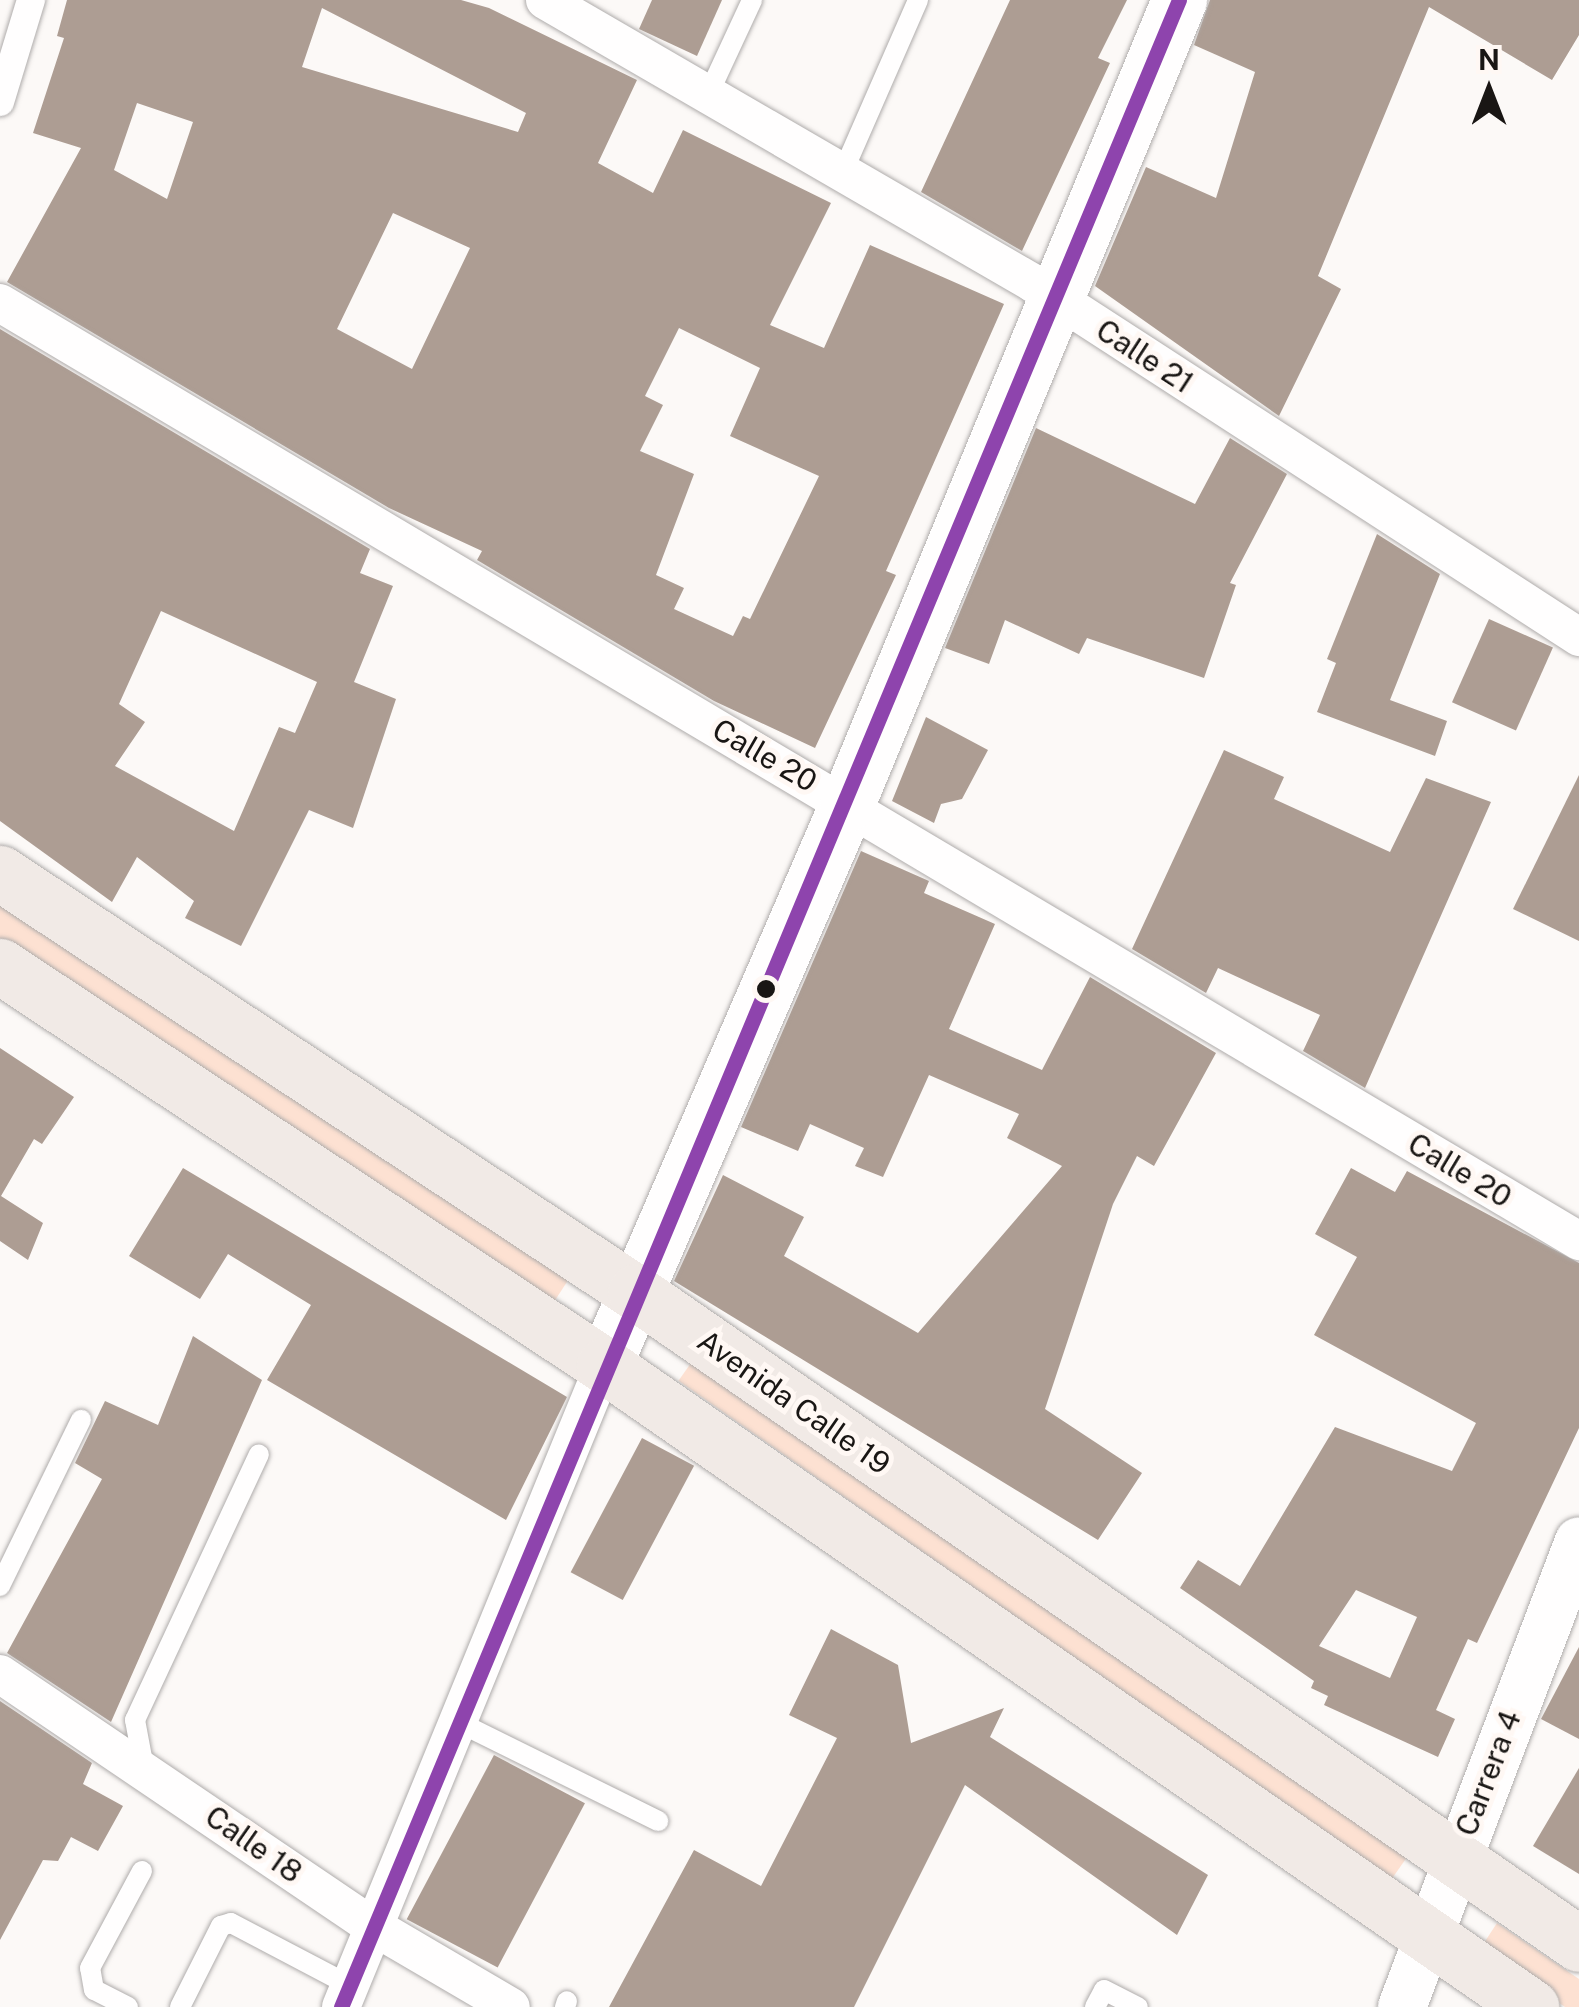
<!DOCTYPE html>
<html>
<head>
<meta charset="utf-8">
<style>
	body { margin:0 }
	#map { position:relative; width:1579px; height:2007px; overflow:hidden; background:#fcf9f7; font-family:"Public Sans",sans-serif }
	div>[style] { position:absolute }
	.green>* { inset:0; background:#fde1d2; transform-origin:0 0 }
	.building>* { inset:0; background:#ad9d93; transform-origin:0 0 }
	.roads { filter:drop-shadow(0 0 2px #afacab) drop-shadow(0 0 2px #afacab) }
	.service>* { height:20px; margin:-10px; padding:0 10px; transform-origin:10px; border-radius:10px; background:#fffefe }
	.pedestrian>* { height:28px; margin:-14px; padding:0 14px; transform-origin:14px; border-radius:14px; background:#fffefe }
	.minor>* { height:38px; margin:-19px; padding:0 19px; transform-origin:19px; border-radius:19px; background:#fffefe }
	.tertiary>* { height:48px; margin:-24px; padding:0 24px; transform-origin:24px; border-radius:24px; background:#fffefe }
	.secondary>* { height:55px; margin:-27.5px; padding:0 27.5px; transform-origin:27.5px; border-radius:27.5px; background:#fffefe }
	.primary>* { height:55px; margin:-27.5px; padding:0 27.5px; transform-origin:27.5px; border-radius:27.5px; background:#f1eae6 }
	.bus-1>* { height:15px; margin:-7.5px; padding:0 7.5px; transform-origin:7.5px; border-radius:7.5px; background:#8e44ad }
	.dots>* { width:28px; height:28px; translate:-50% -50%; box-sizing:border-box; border:5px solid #fff8f4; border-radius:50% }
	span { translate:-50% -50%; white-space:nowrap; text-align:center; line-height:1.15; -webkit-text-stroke:10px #fff8f4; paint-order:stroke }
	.street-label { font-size:30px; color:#191614 }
	.north { position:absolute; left:1439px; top:40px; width:100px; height:100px; -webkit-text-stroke:8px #fff8f4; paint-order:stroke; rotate:0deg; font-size:28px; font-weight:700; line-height:40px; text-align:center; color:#191614 }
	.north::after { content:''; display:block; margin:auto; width:35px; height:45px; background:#191614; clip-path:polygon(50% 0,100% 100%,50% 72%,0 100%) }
</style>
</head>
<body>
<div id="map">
	<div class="green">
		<i style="left:0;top:901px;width:683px;height:38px;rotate:33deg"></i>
		<i style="left:698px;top:1353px;width:870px;height:34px;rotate:35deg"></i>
		<i style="clip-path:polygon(1497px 1923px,1579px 1979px,1579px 2007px,1565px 2007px,1480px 1949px)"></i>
	</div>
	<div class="building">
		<i style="clip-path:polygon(evenodd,67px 0,461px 0,489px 8px,637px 80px,598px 163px,653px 193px,683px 130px,831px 203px,770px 325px,824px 348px,870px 245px,1004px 304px,886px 571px,896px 575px,815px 748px,714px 701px,477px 560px,482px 551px,389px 508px,7px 282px,81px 148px,33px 133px,64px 38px,57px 36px,67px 0,322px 8px,526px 113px,518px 132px,302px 67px,322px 8px,67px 0,137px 103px,193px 122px,167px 199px,114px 170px,137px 103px,67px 0,393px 213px,470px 248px,412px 369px,337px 329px,393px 213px,67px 0,679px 328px,760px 368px,730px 436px,819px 476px,750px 619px,743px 616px,733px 636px,674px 609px,684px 588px,656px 575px,694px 474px,640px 451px,663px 405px,645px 396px,679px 328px)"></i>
		<i style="clip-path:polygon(652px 0,722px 0,697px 56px,639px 29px)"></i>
		<i style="clip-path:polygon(1010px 0,1127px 0,1098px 58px,1110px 63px,1022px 251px,921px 192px)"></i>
		<i style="clip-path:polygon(1210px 0,1579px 0,1579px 35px,1552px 80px,1429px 7px,1318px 276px,1341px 289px,1279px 416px,1095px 286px,1146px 167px,1216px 198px,1255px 72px,1194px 45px)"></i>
		<i style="clip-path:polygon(evenodd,0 329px,370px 549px,360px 573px,393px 586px,354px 682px,396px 699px,353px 828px,309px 810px,241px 946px,185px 918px,194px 901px,137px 857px,112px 902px,0 821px,0 329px,161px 611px,317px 682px,295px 733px,279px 727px,234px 831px,115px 766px,145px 722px,119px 704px,161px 611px)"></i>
		<i style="clip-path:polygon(1036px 428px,1195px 504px,1230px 438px,1287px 474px,1230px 583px,1236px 585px,1204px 678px,1087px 638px,1079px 654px,1005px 620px,989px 664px,945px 648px)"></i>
		<i style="clip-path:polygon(1377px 534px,1440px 574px,1390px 700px,1447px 721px,1435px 756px,1317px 712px,1336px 663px,1327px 659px)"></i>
		<i style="left:1489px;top:619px;width:70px;height:91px;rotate:24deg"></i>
		<i style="clip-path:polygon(926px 717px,988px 750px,962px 799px,941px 804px,934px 823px,892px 801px)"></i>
		<i style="clip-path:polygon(1224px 750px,1284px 777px,1274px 799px,1390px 852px,1426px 778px,1491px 802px,1365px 1088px,1303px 1051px,1320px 1015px,1218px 968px,1206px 993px,1132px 949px)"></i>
		<i style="clip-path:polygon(1579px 775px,1579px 941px,1513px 909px)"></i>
		<i style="clip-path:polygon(861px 851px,929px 881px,924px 893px,995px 924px,949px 1029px,1042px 1070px,1090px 977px,1216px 1053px,1154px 1166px,1137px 1156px,1113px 1204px,1045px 1409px,1142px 1473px,1098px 1540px,674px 1281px,723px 1175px,804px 1217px,784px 1256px,918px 1333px,1062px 1166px,1007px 1138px,1019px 1114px,929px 1075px,883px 1177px,855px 1166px,864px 1148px,810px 1124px,798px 1151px,741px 1127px)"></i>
		<i style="clip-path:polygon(0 1048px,74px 1097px,42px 1144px,34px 1139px,1px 1196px,43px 1223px,28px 1260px,0 1241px)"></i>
		<i style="clip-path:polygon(183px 1168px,567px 1397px,506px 1520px,267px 1380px,311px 1305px,228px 1254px,200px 1299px,129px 1256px)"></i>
		<i style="clip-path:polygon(evenodd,1351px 1168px,1395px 1192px,1407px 1171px,1579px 1263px,1579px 1428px,1477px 1643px,1468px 1639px,1436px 1710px,1455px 1719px,1438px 1757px,1324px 1705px,1328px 1696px,1311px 1688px,1314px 1681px,1180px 1588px,1198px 1560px,1240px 1586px,1335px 1427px,1452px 1471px,1476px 1423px,1314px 1335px,1357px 1257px,1315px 1234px,1351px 1168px,1356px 1590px,1417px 1617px,1390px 1678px,1319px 1646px,1356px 1590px)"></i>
		<i style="clip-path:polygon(193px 1336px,262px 1380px,111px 1722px,7px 1653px,102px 1479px,75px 1463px,105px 1401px,158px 1425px)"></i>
		<i style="left:642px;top:1438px;width:59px;height:152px;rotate:28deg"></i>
		<i style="clip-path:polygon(831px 1629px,898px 1665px,911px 1743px,1004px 1708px,990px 1737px,1208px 1875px,1177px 1935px,965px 1785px,854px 2007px,609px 2007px,694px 1850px,761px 1886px,837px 1738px,789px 1715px)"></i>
		<i style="clip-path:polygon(1579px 1647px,1579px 1739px,1541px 1719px)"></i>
		<i style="clip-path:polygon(0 1701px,92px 1763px,83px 1784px,123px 1806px,98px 1851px,71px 1837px,58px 1861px,43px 1860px,0 1940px)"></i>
		<i style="left:494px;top:1755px;width:103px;height:186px;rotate:28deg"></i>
		<i style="clip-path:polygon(1579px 1768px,1579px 1874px,1533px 1846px)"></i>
	</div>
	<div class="roads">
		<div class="service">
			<i style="left:708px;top:95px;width:105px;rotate:-65.1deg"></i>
			<i style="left:842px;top:174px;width:190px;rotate:-66.4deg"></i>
			<i style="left:0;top:1586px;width:185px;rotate:-64deg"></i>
			<i style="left:462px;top:1724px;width:219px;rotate:26.3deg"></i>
			<i style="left:144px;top:1768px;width:49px;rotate:-100.6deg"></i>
			<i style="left:135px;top:1720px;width:293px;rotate:-65deg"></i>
			<i style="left:128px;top:2007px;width:38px;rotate:-153deg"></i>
			<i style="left:94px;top:1990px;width:22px;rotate:-100deg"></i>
			<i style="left:90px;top:1968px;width:110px;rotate:-61.8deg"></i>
			<i style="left:180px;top:2007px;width:91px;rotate:-63.2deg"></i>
			<i style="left:221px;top:1926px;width:10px;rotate:-17deg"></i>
			<i style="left:231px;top:1923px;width:133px;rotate:27.7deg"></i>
			<i style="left:565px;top:2007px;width:6px;rotate:-72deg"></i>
			<i style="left:1095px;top:2007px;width:19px;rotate:-62deg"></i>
			<i style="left:1104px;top:1990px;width:38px;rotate:27deg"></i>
		</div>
		<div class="pedestrian">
			<i style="left:0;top:102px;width:107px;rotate:-73.1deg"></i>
		</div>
		<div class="minor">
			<i style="left:545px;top:0;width:564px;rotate:30.11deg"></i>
			<i style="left:1033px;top:283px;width:651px;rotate:32.96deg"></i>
			<i style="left:0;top:303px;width:1837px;rotate:30.71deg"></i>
			<i style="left:0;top:1674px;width:448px;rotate:34.1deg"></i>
			<i style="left:371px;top:1925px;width:162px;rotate:30.4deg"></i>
			<i style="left:341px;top:2007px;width:694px;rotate:-67.72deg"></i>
		</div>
		<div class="tertiary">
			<i style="left:1402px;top:2007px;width:498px;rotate:-69.2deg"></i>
		</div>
		<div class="secondary">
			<i style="left:604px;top:1365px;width:611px;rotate:-66.58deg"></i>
			<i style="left:847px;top:804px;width:870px;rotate:-67.56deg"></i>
		</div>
		<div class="primary">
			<i style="left:0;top:873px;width:761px;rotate:33.42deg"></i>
			<i style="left:635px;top:1292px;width:1147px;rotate:34.63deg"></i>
			<i style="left:0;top:966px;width:724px;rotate:33.45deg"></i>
			<i style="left:604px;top:1365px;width:1128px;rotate:34.7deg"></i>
		</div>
	</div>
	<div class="bus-1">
		<i style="left:341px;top:2007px;width:2175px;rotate:-67.34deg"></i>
	</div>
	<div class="dots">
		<i style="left:766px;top:989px;background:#191614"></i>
	</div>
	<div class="street-label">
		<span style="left:1145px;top:356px;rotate:33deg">Calle 21</span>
		<span style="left:765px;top:755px;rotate:30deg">Calle 20</span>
		<span style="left:1460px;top:1170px;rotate:31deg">Calle 20</span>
		<span style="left:794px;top:1402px;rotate:35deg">Avenida Calle 19</span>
		<span style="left:1488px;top:1773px;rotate:-69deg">Carrera 4</span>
		<span style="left:254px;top:1844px;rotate:35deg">Calle 18</span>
	</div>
	<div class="north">N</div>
</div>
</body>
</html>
